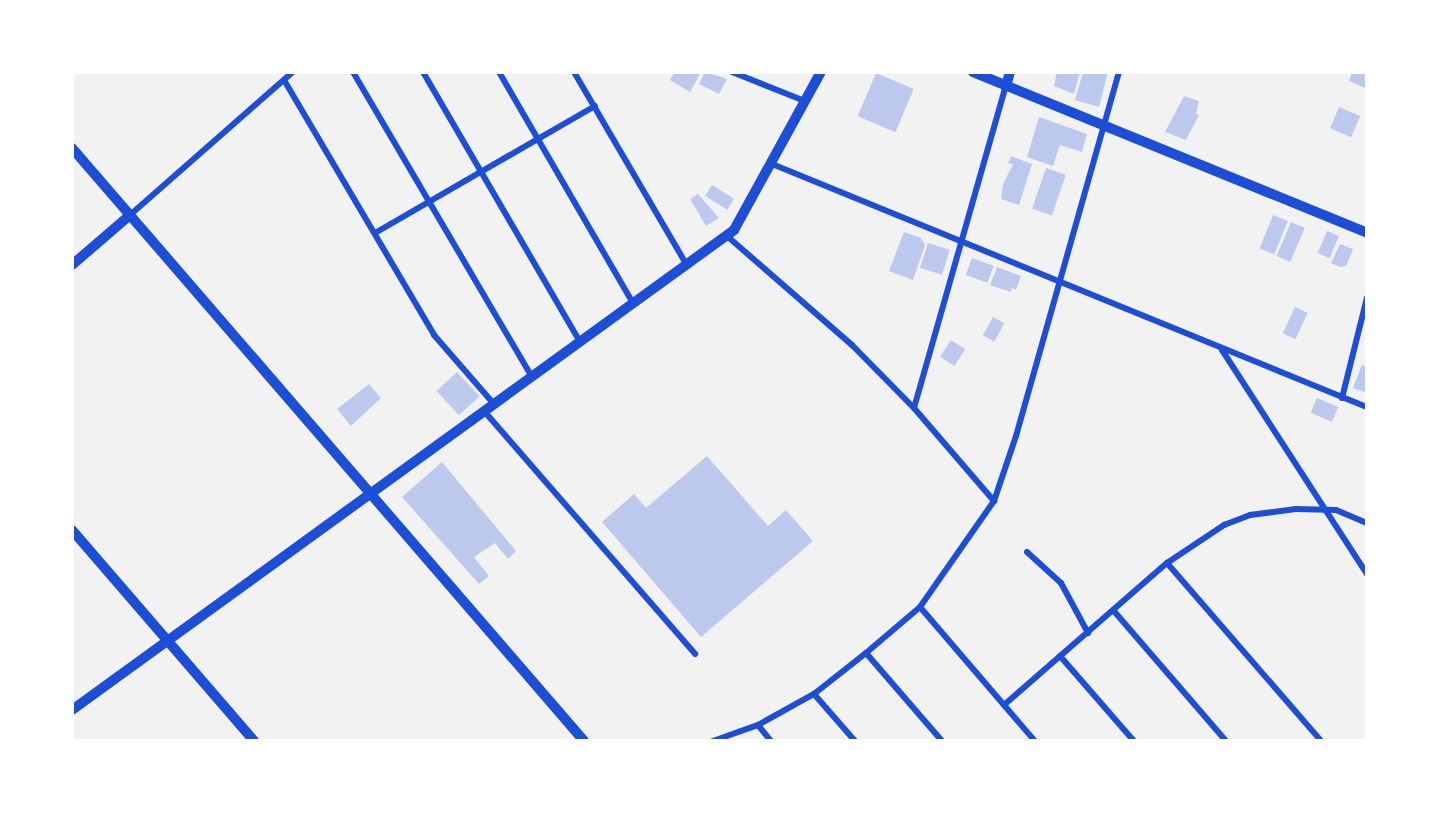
<!DOCTYPE html>
<html>
<head>
<meta charset="utf-8">
<style>
	body { margin:0 }
	#map { position:relative; width:1439px; height:813px; overflow:hidden; background:#f2f2f2; font-family:Montserrat,sans-serif }
	div>[style] { position:absolute }
	.building>* { inset:0; background:#bdc9ec; transform-origin:0 0 }
	.minor>* { height:6px; margin:-3px; padding:0 3px; transform-origin:3px; border-radius:3px; background:#1d4ed8 }
	.tertiary>* { height:10px; margin:-5px; padding:0 5px; transform-origin:5px; border-radius:5px; background:#1d4ed8 }
	span { translate:-50% -50%; white-space:nowrap; text-align:center; line-height:1.15; -webkit-text-stroke:4.5px #fff; paint-order:stroke }
	.frame { position:absolute; inset:0; border:74px solid #fff; pointer-events:none }
</style>
</head>
<body>
<div id="map">
	<div class="building">
		<i style="clip-path:polygon(675px 72px,701px 72px,690px 92px,670px 80px)"></i>
		<i style="clip-path:polygon(705px 72px,727px 79px,719px 94px,699px 84px)"></i>
		<i style="clip-path:polygon(1057px 72px,1080px 72px,1074px 94px,1054px 86px)"></i>
		<i style="clip-path:polygon(1083px 72px,1108px 72px,1099px 107px,1075px 100px)"></i>
		<i style="clip-path:polygon(1352px 72px,1367px 72px,1367px 89px,1349px 81px)"></i>
		<i style="left:876px;top:73px;width:41px;height:47px;rotate:23deg"></i>
		<i style="clip-path:polygon(1184px 96px,1199px 101px,1196px 114px,1199px 115px,1186px 140px,1165px 132px)"></i>
		<i style="left:1339px;top:107px;width:23px;height:23px;rotate:23deg"></i>
		<i style="clip-path:polygon(1039px 117px,1087px 134px,1082px 152px,1060px 145px,1053px 166px,1027px 157px)"></i>
		<i style="clip-path:polygon(1011px 156px,1032px 164px,1019px 205px,1001px 199px,1003px 184px,1013px 164px,1008px 163px)"></i>
		<i style="left:1046px;top:168px;width:21px;height:43px;rotate:19deg"></i>
		<i style="left:712px;top:185px;width:26px;height:13px;rotate:32deg"></i>
		<i style="clip-path:polygon(698px 194px,719px 218px,706px 226px,690px 199px)"></i>
		<i style="left:1273px;top:215px;width:16px;height:36px;rotate:22deg"></i>
		<i style="left:1291px;top:222px;width:15px;height:37px;rotate:23deg"></i>
		<i style="left:1327px;top:231px;width:13px;height:24px;rotate:23deg"></i>
		<i style="clip-path:polygon(904px 232px,921px 238px,925px 245px,913px 280px,889px 271px)"></i>
		<i style="left:928px;top:243px;width:23px;height:26px;rotate:18deg"></i>
		<i style="clip-path:polygon(1340px 244px,1353px 249px,1346px 266px,1340px 267px,1331px 263px)"></i>
		<i style="left:972px;top:258px;width:23px;height:18px;rotate:20deg"></i>
		<i style="clip-path:polygon(997px 267px,1021px 276px,1016px 290px,1012px 288px,1011px 292px,990px 285px)"></i>
		<i style="left:1295px;top:307px;width:14px;height:29px;rotate:25deg"></i>
		<i style="left:993px;top:317px;width:13px;height:21px;rotate:29deg"></i>
		<i style="left:951px;top:340px;width:17px;height:20px;rotate:33deg"></i>
		<i style="clip-path:polygon(1362px 365px,1367px 367px,1367px 393px,1353px 388px)"></i>
		<i style="left:457px;top:372px;width:33px;height:28px;rotate:47deg"></i>
		<i style="clip-path:polygon(369px 384px,381px 398px,351px 426px,337px 409px)"></i>
		<i style="left:1317px;top:398px;width:23px;height:16px;rotate:23deg"></i>
		<i style="clip-path:polygon(707px 456px,768px 526px,786px 510px,813px 541px,701px 637px,602px 522px,634px 494px,646px 508px)"></i>
		<i style="clip-path:polygon(442px 462px,516px 551px,508px 559px,495px 543px,474px 557px,489px 576px,479px 584px,402px 497px)"></i>
	</div>
	<div class="minor">
		<i style="left:353px;top:72px;width:354px;rotate:59.6deg"></i>
		<i style="left:423px;top:72px;width:312px;rotate:59.8deg"></i>
		<i style="left:499px;top:72px;width:267px;rotate:59.9deg"></i>
		<i style="left:574px;top:72px;width:224px;rotate:59.7deg"></i>
		<i style="left:732px;top:72px;width:79px;rotate:21.7deg"></i>
		<i style="left:284px;top:80px;width:296px;rotate:59.5deg"></i>
		<i style="left:434px;top:335px;width:91px;rotate:49deg"></i>
		<i style="left:772px;top:164px;width:643px;rotate:22.22deg"></i>
		<i style="left:130px;top:215px;width:217px;rotate:-41.3deg"></i>
		<i style="left:375px;top:233px;width:254px;rotate:-30deg"></i>
		<i style="left:727px;top:236px;width:166px;rotate:41.1deg"></i>
		<i style="left:852px;top:345px;width:88px;rotate:45.5deg"></i>
		<i style="left:914px;top:408px;width:123px;rotate:49.3deg"></i>
		<i style="left:1222px;top:350px;width:267px;rotate:57.1deg"></i>
		<i style="left:1342px;top:398px;width:103px;rotate:-76deg"></i>
		<i style="left:914px;top:408px;width:335px;rotate:-74.1deg"></i>
		<i style="left:484px;top:411px;width:322px;rotate:49deg"></i>
		<i style="left:1027px;top:552px;width:46px;rotate:42.4deg"></i>
		<i style="left:1061px;top:583px;width:57px;rotate:61.6deg"></i>
		<i style="left:1167px;top:563px;width:235px;rotate:49.1deg"></i>
		<i style="left:920px;top:607px;width:177px;rotate:49.4deg"></i>
		<i style="left:1113px;top:610px;width:173px;rotate:49.2deg"></i>
		<i style="left:866px;top:653px;width:116px;rotate:49.2deg"></i>
		<i style="left:1060px;top:656px;width:113px;rotate:49deg"></i>
		<i style="left:814px;top:694px;width:62px;rotate:48.9deg"></i>
		<i style="left:1004px;top:705px;width:216px;rotate:-41.1deg"></i>
		<i style="left:1167px;top:563px;width:69px;rotate:-33.7deg"></i>
		<i style="left:1224px;top:525px;width:28px;rotate:-21deg"></i>
		<i style="left:1250px;top:515px;width:46px;rotate:-7.4deg"></i>
		<i style="left:1296px;top:509px;width:40px;rotate:1.4deg"></i>
		<i style="left:1336px;top:510px;width:34px;rotate:23deg"></i>
		<i style="left:758px;top:725px;width:21px;rotate:51deg"></i>
		<i style="left:713px;top:741px;width:48px;rotate:-19.6deg"></i>
		<i style="left:758px;top:725px;width:64px;rotate:-29deg"></i>
		<i style="left:814px;top:694px;width:66px;rotate:-38.3deg"></i>
		<i style="left:866px;top:653px;width:71px;rotate:-40.4deg"></i>
		<i style="left:920px;top:607px;width:129px;rotate:-55.1deg"></i>
		<i style="left:994px;top:501px;width:69px;rotate:-71.3deg"></i>
		<i style="left:1016px;top:436px;width:378px;rotate:-74.2deg"></i>
	</div>
	<div class="tertiary">
		<i style="left:973px;top:72px;width:426px;rotate:22.2deg"></i>
		<i style="left:1006px;top:86px;width:15px;rotate:-74deg"></i>
		<i style="left:72px;top:148px;width:783px;rotate:49.19deg"></i>
		<i style="left:72px;top:265px;width:77px;rotate:-40.8deg"></i>
		<i style="left:72px;top:530px;width:279px;rotate:49.2deg"></i>
		<i style="left:72px;top:710px;width:818px;rotate:-35.94deg"></i>
		<i style="left:734px;top:230px;width:180px;rotate:-61.2deg"></i>
	</div>
	<div class="frame"></div>
</div>
</body>
</html>
